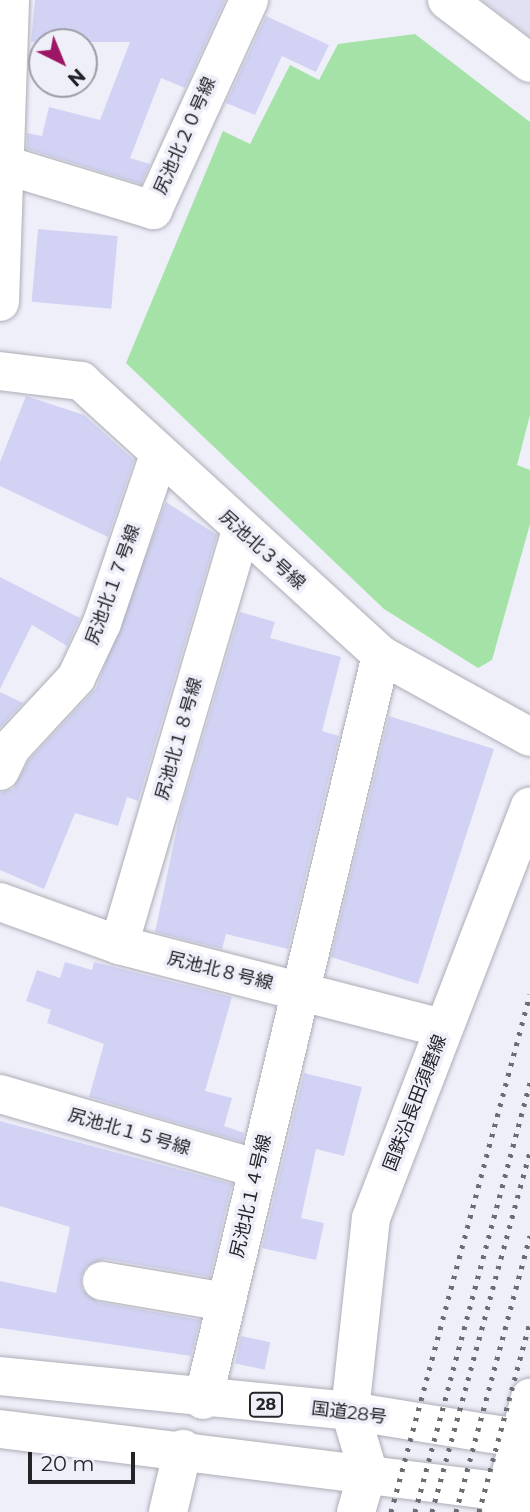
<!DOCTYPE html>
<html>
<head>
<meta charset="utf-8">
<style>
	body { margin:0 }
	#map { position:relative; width:530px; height:1512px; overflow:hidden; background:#eeeff9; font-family:Montserrat,"Noto Sans JP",sans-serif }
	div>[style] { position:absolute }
	.built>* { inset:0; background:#e1e1f3 }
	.green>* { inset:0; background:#a5e2a7 }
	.building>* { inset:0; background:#d2d3f4; transform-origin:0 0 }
	.roads { filter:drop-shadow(0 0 2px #adadb7) drop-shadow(0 0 2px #adadb7) }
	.minor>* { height:38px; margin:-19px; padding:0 19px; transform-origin:19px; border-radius:19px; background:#fff }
	.highway>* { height:38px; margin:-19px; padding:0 19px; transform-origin:19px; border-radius:19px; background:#fff }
	.rail>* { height:5px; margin-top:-2.5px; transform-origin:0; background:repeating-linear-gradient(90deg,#6c6d73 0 3.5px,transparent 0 10.5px) }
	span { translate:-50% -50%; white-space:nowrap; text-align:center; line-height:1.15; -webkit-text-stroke:7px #eeeff9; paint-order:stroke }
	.shield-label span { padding:2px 5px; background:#eeeff9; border:2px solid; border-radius:5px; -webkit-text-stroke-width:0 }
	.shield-label { font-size:16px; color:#242428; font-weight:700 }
	.street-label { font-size:18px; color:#242428 }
	.north { position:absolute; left:28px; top:28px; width:70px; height:70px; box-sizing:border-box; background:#eeeff9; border:2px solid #9d9ea5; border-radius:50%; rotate:137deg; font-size:19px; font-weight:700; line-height:28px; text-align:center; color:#242428 }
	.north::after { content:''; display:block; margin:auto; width:24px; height:32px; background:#9d1565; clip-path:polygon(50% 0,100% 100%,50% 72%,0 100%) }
	.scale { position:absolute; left:28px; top:1452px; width:107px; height:32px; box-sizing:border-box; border:4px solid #242428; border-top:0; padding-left:9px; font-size:21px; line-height:24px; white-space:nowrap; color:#242428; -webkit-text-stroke:5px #eeeff9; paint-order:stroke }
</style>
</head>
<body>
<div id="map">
	<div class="built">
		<i style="clip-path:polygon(482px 0,530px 0,530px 37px)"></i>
	</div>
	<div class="green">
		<i style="clip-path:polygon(415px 34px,530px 122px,530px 415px,517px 465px,530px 470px,530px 524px,492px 660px,478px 668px,384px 609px,126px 363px,223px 131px,250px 144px,290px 65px,319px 80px,338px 44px)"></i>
	</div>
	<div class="building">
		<i style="clip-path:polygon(35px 0,225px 0,185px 88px,161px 78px,130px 158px,150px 164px,141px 184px,27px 149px,27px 133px,42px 136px,49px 107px,100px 120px,130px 42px,31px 42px)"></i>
		<i style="clip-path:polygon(266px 16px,329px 45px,316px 72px,282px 56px,255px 115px,226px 103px)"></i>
		<i style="left:38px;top:229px;width:80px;height:73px;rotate:5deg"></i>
		<i style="clip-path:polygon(26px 396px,84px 415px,134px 460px,108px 537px,0 486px,0 462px)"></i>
		<i style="clip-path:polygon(166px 502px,217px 535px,138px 801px,127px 797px,118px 826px,75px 813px,44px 889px,0 870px,0 793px,13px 789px,29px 760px,96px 688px)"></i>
		<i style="clip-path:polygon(0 577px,80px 618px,67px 646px,32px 625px,0 689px)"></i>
		<i style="clip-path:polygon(240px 612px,275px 622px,270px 638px,341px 657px,322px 731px,339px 736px,288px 949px,226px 934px,222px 949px,155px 932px,180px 814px)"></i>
		<i style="clip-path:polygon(0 692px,23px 703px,0 728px)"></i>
		<i style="clip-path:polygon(389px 716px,494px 749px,418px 984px,331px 957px)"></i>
		<i style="clip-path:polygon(65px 962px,92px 970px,94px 962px,232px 997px,205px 1091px,232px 1098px,224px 1126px,244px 1133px,242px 1142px,89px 1097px,104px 1044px,47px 1023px,51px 1010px,26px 1001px,37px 970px,60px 978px)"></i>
		<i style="clip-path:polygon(304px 1073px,362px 1087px,344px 1156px,316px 1149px,301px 1218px,324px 1223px,316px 1260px,262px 1248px)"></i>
		<i style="clip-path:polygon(0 1121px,232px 1184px,210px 1277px,105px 1259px,86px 1267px,81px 1277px,82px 1289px,98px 1302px,200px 1320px,191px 1356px,0 1328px,0 1281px,56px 1293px,70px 1227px,0 1206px)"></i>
		<i style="left:241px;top:1336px;width:30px;height:28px;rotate:12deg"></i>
	</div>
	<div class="roads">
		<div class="minor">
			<i style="left:447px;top:0;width:104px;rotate:37.2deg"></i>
			<i style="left:5px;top:165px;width:155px;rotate:16.9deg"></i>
			<i style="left:153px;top:210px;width:231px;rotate:-65.4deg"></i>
			<i style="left:0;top:302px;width:302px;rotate:-88.1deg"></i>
			<i style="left:0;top:371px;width:82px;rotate:7deg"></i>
			<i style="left:81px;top:381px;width:406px;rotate:42.4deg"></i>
			<i style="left:381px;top:655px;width:170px;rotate:28.8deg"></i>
			<i style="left:0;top:771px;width:25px;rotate:-64deg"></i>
			<i style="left:11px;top:748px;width:96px;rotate:-47.1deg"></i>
			<i style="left:76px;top:678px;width:61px;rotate:-64.7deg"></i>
			<i style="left:102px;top:623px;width:177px;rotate:-71.3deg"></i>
			<i style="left:0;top:902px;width:127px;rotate:19.9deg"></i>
			<i style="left:119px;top:945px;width:334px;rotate:14.4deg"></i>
			<i style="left:119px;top:945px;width:429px;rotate:-73.6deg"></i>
			<i style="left:0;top:1094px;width:269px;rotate:16.2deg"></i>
			<i style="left:102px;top:1281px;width:126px;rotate:9.6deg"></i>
			<i style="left:203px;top:1400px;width:766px;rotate:-76.56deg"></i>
			<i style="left:168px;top:1512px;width:65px;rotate:-76.6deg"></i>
			<i style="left:356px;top:1512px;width:43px;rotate:-73.7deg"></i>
			<i style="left:368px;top:1471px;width:63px;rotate:-106.7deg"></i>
			<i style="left:350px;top:1411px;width:194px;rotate:-83.8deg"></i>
			<i style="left:371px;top:1218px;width:441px;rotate:-68.9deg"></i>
			<i style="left:501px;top:1512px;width:118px;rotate:-75.7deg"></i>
		</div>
		<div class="highway">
			<i style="left:0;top:1376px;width:352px;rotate:5.7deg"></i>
			<i style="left:350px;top:1411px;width:182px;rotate:9.2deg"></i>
			<i style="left:0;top:1429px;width:534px;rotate:7.1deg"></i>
		</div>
	</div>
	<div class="rail">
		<i style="left:391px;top:1512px;width:536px;rotate:-74.98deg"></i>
		<i style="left:415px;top:1512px;width:445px;rotate:-75deg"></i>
		<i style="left:432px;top:1512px;width:374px;rotate:-74.8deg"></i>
		<i style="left:456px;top:1512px;width:286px;rotate:-75deg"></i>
		<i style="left:479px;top:1512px;width:197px;rotate:-75deg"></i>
	</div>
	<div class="shield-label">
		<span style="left:266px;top:1405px">28</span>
	</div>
	<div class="street-label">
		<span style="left:185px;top:136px;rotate:-66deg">尻池北２０号線</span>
		<span style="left:262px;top:550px;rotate:42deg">尻池北３号線</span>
		<span style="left:113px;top:585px;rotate:-70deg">尻池北１７号線</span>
		<span style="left:179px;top:739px;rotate:-74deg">尻池北１８号線</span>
		<span style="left:220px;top:971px;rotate:14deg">尻池北８号線</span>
		<span style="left:415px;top:1103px;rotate:-69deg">国鉄沿長田須磨線</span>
		<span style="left:129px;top:1132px;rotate:16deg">尻池北１５号線</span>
		<span style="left:251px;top:1196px;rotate:-77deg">尻池北１４号線</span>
		<span style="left:349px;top:1413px;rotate:7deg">国道28号</span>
	</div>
	<div class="north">N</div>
	<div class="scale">20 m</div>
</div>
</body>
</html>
